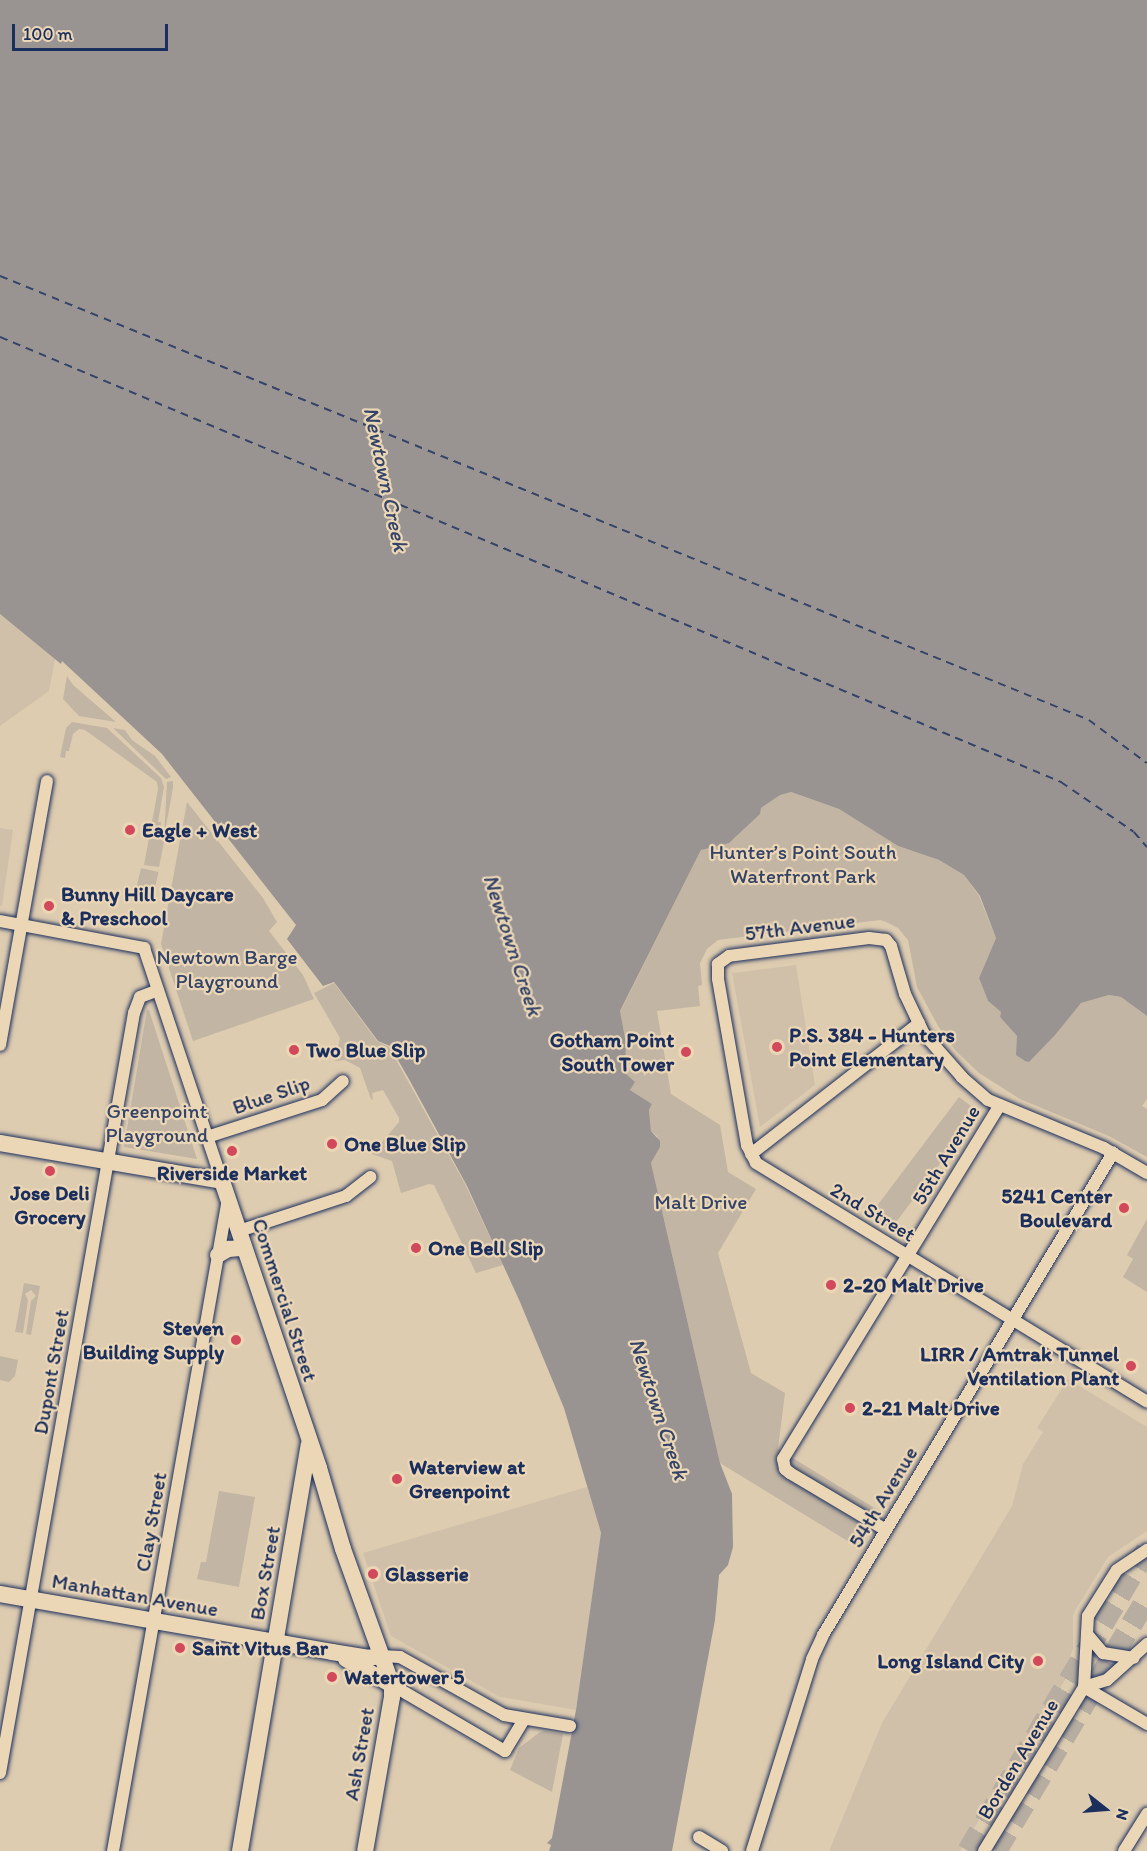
<!DOCTYPE html>
<html>
<head>
<meta charset="utf-8">
<style>
	body { margin:0 }
	#map { position:relative; width:1147px; height:1851px; overflow:hidden; background:#deccb0; font-family:Itim,sans-serif }
	div>[style] { position:absolute }
	.built>* { inset:0; background:#d0c0aa }
	.green>* { inset:0; background:#c2b5a3; transform-origin:0 0 }
	.water>* { inset:0; background:#999492 }
	.ferry>* { height:1.5px; margin-top:-0.75px; transform-origin:0; background:repeating-linear-gradient(90deg,#344368 0 8px,transparent 0 14px) }
	.highway-tunnel>* { height:22px; margin-top:-11px; transform-origin:0; background:repeating-linear-gradient(90deg,#b7ada0 0 22px,transparent 0 33px) }
	.roads { filter:drop-shadow(0 0 2px #1b2f5e) drop-shadow(0 0 2px #1b2f5e) }
	.street>* { height:12px; margin:-6px; padding:0 6px; transform-origin:6px; border-radius:6px; background:#ebd6b5 }
	.secondary>* { height:16px; margin:-8px; padding:0 8px; transform-origin:8px; border-radius:8px; background:#ebd6b5 }
	.dots>* { width:16px; height:16px; translate:-50% -50%; box-sizing:border-box; border:3px solid #ebd6b5; border-radius:50% }
	span { translate:-50% -50%; white-space:nowrap; text-align:center; line-height:1.15; -webkit-text-stroke:4.5px #ebd6b5; paint-order:stroke }
	.poi-label { font-size:21px; color:#1b2f5e; font-weight:700 }
	.left { translate:0 -50%; text-align:left }
	.right { translate:-100% -50%; text-align:right }
	.park-label { font-size:21px; color:#344368 }
	.street-label { font-size:21px; color:#1b2f5e }
	.water-label { font-size:22px; color:#344368; font-style:italic }
	.north { position:absolute; left:1075px; top:1779px; width:60px; height:60px; -webkit-text-stroke:4px #ebd6b5; paint-order:stroke; rotate:107deg; font-size:16px; font-weight:700; line-height:24px; text-align:center; color:#1b2f5e }
	.north::after { content:''; display:block; margin:auto; width:21px; height:27px; background:#1b2f5e; clip-path:polygon(50% 0,100% 100%,50% 72%,0 100%) }
	.scale { position:absolute; left:12px; top:24px; width:156px; height:27px; box-sizing:border-box; border:3px solid #1b2f5e; border-top:0; padding-left:8px; font-size:18px; line-height:21px; white-space:nowrap; color:#1b2f5e; -webkit-text-stroke:4px #ebd6b5; paint-order:stroke }
</style>
</head>
<body>
<div id="map">
	<div class="built">
		<i style="clip-path:polygon(0 614px,55px 659px,49px 691px,0 726px)"></i>
		<i style="clip-path:polygon(0 828px,13px 830px,2px 906px,0 906px)"></i>
		<i style="clip-path:polygon(796px 965px,815px 1085px,760px 1127px,732px 973px)"></i>
		<i style="clip-path:polygon(1068px 1379px,1147px 1427px,1147px 1531px,1108px 1557px,1076px 1609px,1073px 1615px,1073px 1649px,1064px 1672px,1068px 1675px,960px 1851px,829px 1851px,882px 1723px,1012px 1506px,1023px 1464px,1043px 1432px,1037px 1428px)"></i>
		<i style="clip-path:polygon(587px 1487px,601px 1534px,576px 1710px,500px 1697px,391px 1636px,363px 1553px)"></i>
	</div>
	<div class="green">
		<i style="clip-path:polygon(67px 676px,73px 685px,116px 722px,79px 716px,63px 699px)"></i>
		<i style="clip-path:polygon(72px 722px,107px 728px,161px 778px,164px 787px,158px 822px,161px 822px,160px 839px,164px 842px,159px 867px,144px 865px,158px 789px,157px 782px,85px 730px,79px 729px,73px 734px,69px 751px,66px 751px,65px 758px,60px 757px,66px 728px)"></i>
		<i style="clip-path:polygon(113px 728px,125px 730px,132px 740px,155px 756px,171px 777px,166px 779px)"></i>
		<i style="clip-path:polygon(173px 781px,173px 788px,164px 837px,167px 782px)"></i>
		<i style="clip-path:polygon(791px 792px,839px 809px,898px 846px,939px 860px,964px 875px,979px 896px,996px 938px,979px 978px,988px 1001px,1001px 1012px,1000px 1017px,1017px 1036px,1029px 1061px,1081px 1003px,1109px 995px,1121px 997px,1147px 1016px,1147px 1099px,1142px 1106px,1147px 1109px,1147px 1157px,1109px 1136px,1020px 1099px,979px 1073px,956px 1051px,938px 1026px,917px 987px,908px 940px,898px 928px,886px 922px,880px 920px,718px 940px,707px 949px,700px 963px,702px 985px,698px 986px,700px 1006px,657px 1011px,671px 1094px,720px 1125px,728px 1172px,756px 1189px,718px 1253px,751px 1373px,785px 1393px,778px 1449px,881px 1512px,859px 1548px,720px 1463px,651px 1163px,660px 1147px,657px 1136px,651px 1131px,649px 1110px,652px 1104px,630px 1090px,631px 1079px,625px 1073px,626px 1043px,620px 1012px,701px 850px,735px 838px,740px 829px,754px 819px,761px 808px,780px 794px)"></i>
		<i style="clip-path:polygon(187px 802px,263px 898px,277px 922px,269px 931px,303px 975px,314px 999px,193px 1041px,161px 944px)"></i>
		<i style="left:141px;top:868px;width:18px;height:24px;rotate:13deg"></i>
		<i style="clip-path:polygon(334px 983px,377px 1041px,389px 1047px,465px 1184px,503px 1265px,476px 1273px,434px 1185px,429px 1184px,401px 1193px,392px 1161px,372px 1154px,399px 1122px,399px 1118px,383px 1090px,372px 1093px,373px 1100px,371px 1099px,360px 1068px,345px 1060px,335px 1061px,340px 1038px,314px 993px)"></i>
		<i style="clip-path:polygon(147px 1010px,149px 1010px,197px 1159px,124px 1147px)"></i>
		<i style="left:959px;top:1097px;width:25px;height:147px;rotate:37deg"></i>
		<i style="clip-path:polygon(1147px 1219px,1147px 1292px,1123px 1277px,1133px 1259px,1127px 1255px)"></i>
		<i style="clip-path:polygon(24px 1283px,40px 1286px,31px 1335px,26px 1334px,31px 1301px,36px 1296px,31px 1290px,25px 1294px,28px 1300px,23px 1333px,15px 1332px)"></i>
		<i style="clip-path:polygon(0 1356px,18px 1360px,15px 1376px,9px 1382px,0 1380px)"></i>
		<i style="clip-path:polygon(219px 1491px,255px 1497px,239px 1587px,197px 1579px,201px 1562px,206px 1562px)"></i>
		<i style="clip-path:polygon(545px 1731px,563px 1734px,552px 1792px,510px 1770px,519px 1748px,540px 1732px)"></i>
	</div>
	<div class="water">
		<i style="clip-path:polygon(0 0,1147px 0,1147px 1016px,1121px 997px,1109px 995px,1081px 1003px,1055px 1035px,1029px 1062px,1025px 1061px,1016px 1055px,1017px 1036px,1000px 1017px,1001px 1012px,988px 1001px,979px 978px,996px 938px,980px 896px,964px 875px,939px 860px,898px 846px,839px 809px,791px 792px,780px 795px,761px 808px,760px 814px,729px 843px,701px 850px,620px 1011px,626px 1043px,625px 1073px,635px 1082px,630px 1090px,652px 1104px,649px 1110px,651px 1131px,660px 1141px,660px 1147px,651px 1163px,720px 1463px,732px 1494px,733px 1547px,728px 1565px,719px 1575px,715px 1620px,672px 1851px,549px 1851px,551px 1845px,547px 1843px,552px 1838px,576px 1710px,601px 1533px,564px 1408px,520px 1302px,467px 1186px,410px 1081px,390px 1046px,378px 1041px,334px 982px,323px 986px,287px 939px,296px 925px,162px 754px,62px 661px,61px 664px,0 614px)"></i>
	</div>
	<div class="ferry">
		<i style="left:0;top:276px;width:1176px;rotate:22.18deg"></i>
		<i style="left:1089px;top:720px;width:72px;rotate:36.6deg"></i>
		<i style="left:0;top:337px;width:1151px;rotate:22.75deg"></i>
		<i style="left:1061px;top:782px;width:88px;rotate:34.4deg"></i>
		<i style="left:1134px;top:832px;width:20px;rotate:49deg"></i>
	</div>
	<div class="highway-tunnel">
		<i style="left:968px;top:1851px;width:350px;rotate:-59.3deg"></i>
		<i style="left:996px;top:1851px;width:294px;rotate:-59.1deg"></i>
	</div>
	<div class="roads">
		<div class="street">
			<i style="left:0;top:921px;width:147px;rotate:10.6deg"></i>
			<i style="left:144px;top:948px;width:246px;rotate:71.5deg"></i>
			<i style="left:0;top:1045px;width:268px;rotate:-79.9deg"></i>
			<i style="left:207px;top:1137px;width:121px;rotate:-17.8deg"></i>
			<i style="left:322px;top:1100px;width:28px;rotate:-42deg"></i>
			<i style="left:751px;top:1154px;width:213px;rotate:-37.9deg"></i>
			<i style="left:1147px;top:1173px;width:50px;rotate:-149.8deg"></i>
			<i style="left:1104px;top:1148px;width:126px;rotate:-157.5deg"></i>
			<i style="left:988px;top:1100px;width:35px;rotate:-139deg"></i>
			<i style="left:962px;top:1077px;width:57px;rotate:-131.5deg"></i>
			<i style="left:924px;top:1034px;width:44px;rotate:-115.4deg"></i>
			<i style="left:905px;top:994px;width:50px;rotate:-106.3deg"></i>
			<i style="left:891px;top:946px;width:8px;rotate:-130deg"></i>
			<i style="left:886px;top:940px;width:17px;rotate:-173deg"></i>
			<i style="left:869px;top:938px;width:141px;rotate:172.7deg"></i>
			<i style="left:729px;top:956px;width:14px;rotate:144deg"></i>
			<i style="left:718px;top:964px;width:15px;rotate:90deg"></i>
			<i style="left:718px;top:979px;width:169px;rotate:80.1deg"></i>
			<i style="left:747px;top:1145px;width:20px;rotate:63deg"></i>
			<i style="left:756px;top:1163px;width:458px;rotate:31.4deg"></i>
			<i style="left:239px;top:1231px;width:113px;rotate:-18.1deg"></i>
			<i style="left:346px;top:1196px;width:31px;rotate:-38deg"></i>
			<i style="left:886px;top:1530px;width:112px;rotate:-149.3deg"></i>
			<i style="left:790px;top:1473px;width:6px;rotate:-141deg"></i>
			<i style="left:785px;top:1469px;width:10px;rotate:-101deg"></i>
			<i style="left:783px;top:1459px;width:415px;rotate:-58.5deg"></i>
			<i style="left:1087px;top:1634px;width:25px;rotate:50deg"></i>
			<i style="left:1103px;top:1653px;width:31px;rotate:9deg"></i>
			<i style="left:381px;top:1656px;width:19px;rotate:3deg"></i>
			<i style="left:400px;top:1657px;width:119px;rotate:29.1deg"></i>
			<i style="left:504px;top:1715px;width:67px;rotate:9.5deg"></i>
			<i style="left:392px;top:1685px;width:131px;rotate:30.3deg"></i>
			<i style="left:505px;top:1751px;width:37px;rotate:-59deg"></i>
			<i style="left:1084px;top:1687px;width:24px;rotate:-17deg"></i>
			<i style="left:1107px;top:1680px;width:54px;rotate:-42deg"></i>
			<i style="left:1084px;top:1687px;width:73px;rotate:30.4deg"></i>
			<i style="left:0;top:1773px;width:772px;rotate:-80deg"></i>
			<i style="left:134px;top:1013px;width:17px;rotate:-69deg"></i>
			<i style="left:140px;top:997px;width:19px;rotate:-21deg"></i>
			<i style="left:699px;top:1837px;width:27px;rotate:31deg"></i>
			<i style="left:113px;top:1851px;width:662px;rotate:-80deg"></i>
			<i style="left:752px;top:1851px;width:201px;rotate:-72.6deg"></i>
			<i style="left:812px;top:1659px;width:26px;rotate:-65deg"></i>
			<i style="left:823px;top:1635px;width:563px;rotate:-58.97deg"></i>
			<i style="left:984px;top:1851px;width:192px;rotate:-58.6deg"></i>
			<i style="left:1084px;top:1687px;width:71px;rotate:-86.8deg"></i>
			<i style="left:1088px;top:1616px;width:54px;rotate:-57.8deg"></i>
			<i style="left:1117px;top:1570px;width:36px;rotate:-34deg"></i>
			<i style="left:1124px;top:1851px;width:44px;rotate:-58.1deg"></i>
		</div>
		<div class="secondary">
			<i style="left:0;top:1143px;width:225px;rotate:9.7deg"></i>
			<i style="left:222px;top:1181px;width:303px;rotate:71.3deg"></i>
			<i style="left:319px;top:1468px;width:84px;rotate:73.5deg"></i>
			<i style="left:343px;top:1549px;width:145px;rotate:70.2deg"></i>
			<i style="left:392px;top:1685px;width:12px;rotate:90deg"></i>
			<i style="left:392px;top:1697px;width:156px;rotate:99.9deg"></i>
			<i style="left:218px;top:1255px;width:12px;rotate:-31deg"></i>
			<i style="left:228px;top:1249px;width:16px;rotate:-4deg"></i>
			<i style="left:0;top:1594px;width:337px;rotate:9.9deg"></i>
			<i style="left:332px;top:1652px;width:36px;rotate:9deg"></i>
			<i style="left:368px;top:1658px;width:13px;rotate:-9deg"></i>
			<i style="left:346px;top:1659px;width:53px;rotate:29.5deg"></i>
			<i style="left:240px;top:1851px;width:412px;rotate:-80.4deg"></i>
		</div>
	</div>
	<div class="dots">
		<i style="left:130px;top:830px;background:#d1495b"></i>
		<i style="left:49px;top:906px;background:#d1495b"></i>
		<i style="left:777px;top:1047px;background:#d1495b"></i>
		<i style="left:294px;top:1050px;background:#d1495b"></i>
		<i style="left:686px;top:1052px;background:#d1495b"></i>
		<i style="left:332px;top:1144px;background:#d1495b"></i>
		<i style="left:232px;top:1151px;background:#d1495b"></i>
		<i style="left:50px;top:1171px;background:#d1495b"></i>
		<i style="left:1124px;top:1208px;background:#d1495b"></i>
		<i style="left:416px;top:1248px;background:#d1495b"></i>
		<i style="left:831px;top:1285px;background:#d1495b"></i>
		<i style="left:236px;top:1340px;background:#d1495b"></i>
		<i style="left:1131px;top:1366px;background:#d1495b"></i>
		<i style="left:850px;top:1408px;background:#d1495b"></i>
		<i style="left:397px;top:1479px;background:#d1495b"></i>
		<i style="left:373px;top:1574px;background:#d1495b"></i>
		<i style="left:180px;top:1648px;background:#d1495b"></i>
		<i style="left:1038px;top:1661px;background:#d1495b"></i>
		<i style="left:332px;top:1677px;background:#d1495b"></i>
	</div>
	<div class="poi-label">
		<span class="left" style="left:142px;top:830px">Eagle + West</span>
		<span class="left" style="left:61px;top:906px">Bunny Hill Daycare<br>&amp; Preschool</span>
		<span class="left" style="left:789px;top:1047px">P.S. 384 - Hunters<br>Point Elementary</span>
		<span class="right" style="left:674px;top:1052px">Gotham Point<br>South Tower</span>
		<span class="left" style="left:306px;top:1050px">Two Blue Slip</span>
		<span class="left" style="left:344px;top:1144px">One Blue Slip</span>
		<span style="left:232px;top:1173px">Riverside Market</span>
		<span style="left:50px;top:1205px">Jose Deli<br>Grocery</span>
		<span class="right" style="left:1112px;top:1208px">5241 Center<br>Boulevard</span>
		<span class="left" style="left:428px;top:1248px">One Bell Slip</span>
		<span class="left" style="left:843px;top:1285px">2-20 Malt Drive</span>
		<span class="right" style="left:224px;top:1340px">Steven<br>Building Supply</span>
		<span class="right" style="left:1119px;top:1366px">LIRR / Amtrak Tunnel<br>Ventilation Plant</span>
		<span class="left" style="left:862px;top:1408px">2-21 Malt Drive</span>
		<span class="left" style="left:409px;top:1479px">Waterview at<br>Greenpoint</span>
		<span class="left" style="left:385px;top:1574px">Glasserie</span>
		<span class="left" style="left:192px;top:1648px">Saint Vitus Bar</span>
		<span class="right" style="left:1024px;top:1661px">Long Island City</span>
		<span class="left" style="left:344px;top:1677px">Watertower 5</span>
	</div>
	<div class="park-label">
		<span style="left:803px;top:864px">Hunter’s Point South<br>Waterfront Park</span>
		<span style="left:227px;top:969px">Newtown Barge<br>Playground</span>
		<span style="left:157px;top:1123px">Greenpoint<br>Playground</span>
		<span style="left:701px;top:1202px">Malt Drive</span>
	</div>
	<div class="street-label">
		<span style="left:800px;top:927px;rotate:-7deg">57th Avenue</span>
		<span style="left:271px;top:1095px;rotate:-19deg">Blue Slip</span>
		<span style="left:946px;top:1155px;rotate:-59deg">55th Avenue</span>
		<span style="left:873px;top:1212px;rotate:31deg">2nd Street</span>
		<span style="left:285px;top:1300px;rotate:72deg">Commercial Street</span>
		<span style="left:51px;top:1372px;rotate:-80deg">Dupont Street</span>
		<span style="left:883px;top:1497px;rotate:-59deg">54th Avenue</span>
		<span style="left:151px;top:1522px;rotate:-80deg">Clay Street</span>
		<span style="left:265px;top:1573px;rotate:-80deg">Box Street</span>
		<span style="left:135px;top:1595px;rotate:10deg">Manhattan Avenue</span>
		<span style="left:359px;top:1754px;rotate:-80deg">Ash Street</span>
		<span style="left:1018px;top:1759px;rotate:-59deg">Borden Avenue</span>
	</div>
	<div class="water-label">
		<span style="left:386px;top:479px;rotate:78deg">Newtown Creek</span>
		<span style="left:513px;top:945px;rotate:72deg">Newtown Creek</span>
		<span style="left:659px;top:1409px;rotate:72deg">Newtown Creek</span>
	</div>
	<div class="north">N</div>
	<div class="scale">100 m</div>
</div>
</body>
</html>
